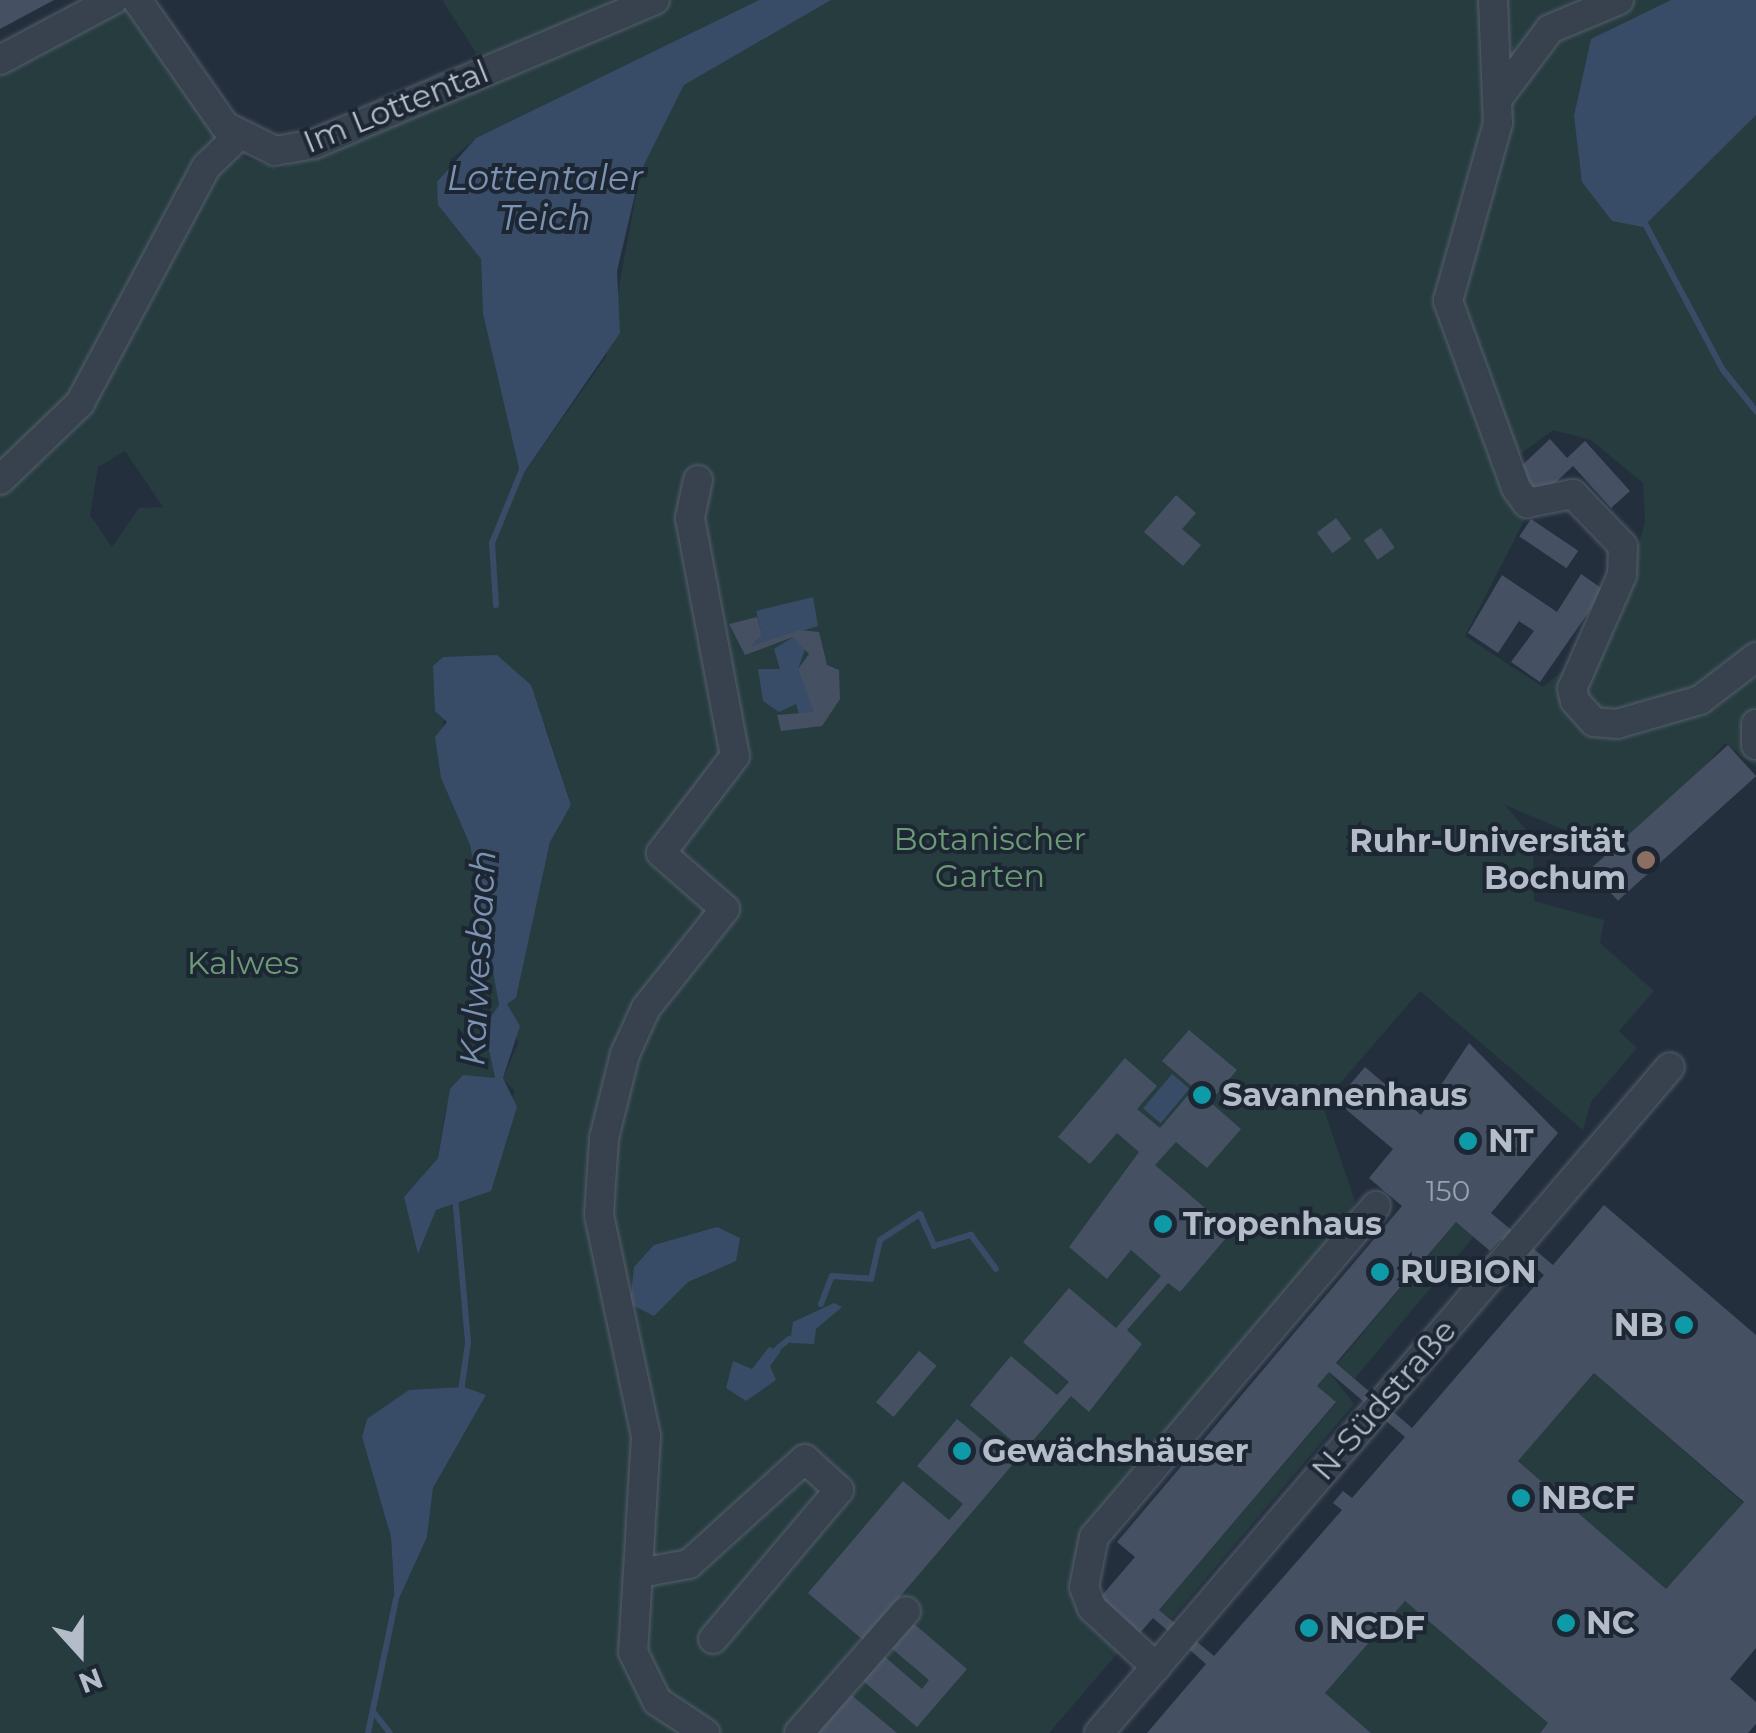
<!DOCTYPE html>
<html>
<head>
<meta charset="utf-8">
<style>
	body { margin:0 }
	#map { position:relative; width:1756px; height:1733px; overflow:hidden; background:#242f3e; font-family:Montserrat,sans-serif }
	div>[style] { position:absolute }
	.green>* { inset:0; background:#263c3f; transform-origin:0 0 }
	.water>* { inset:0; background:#394c67; transform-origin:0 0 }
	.stream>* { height:6px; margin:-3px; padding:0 3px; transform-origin:3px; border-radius:3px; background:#394c67 }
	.building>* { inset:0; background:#455162; transform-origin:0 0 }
	.roads { filter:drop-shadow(0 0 2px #565f6c) drop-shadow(0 0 2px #565f6c) }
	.minor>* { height:28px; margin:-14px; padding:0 14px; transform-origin:14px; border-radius:14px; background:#38414e }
	.dots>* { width:28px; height:28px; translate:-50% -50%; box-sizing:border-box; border:5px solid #1d2633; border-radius:50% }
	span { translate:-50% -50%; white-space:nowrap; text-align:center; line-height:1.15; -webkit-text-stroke:8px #1d2633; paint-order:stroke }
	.number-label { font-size:28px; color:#98a1af }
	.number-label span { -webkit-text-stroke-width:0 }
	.street-label { font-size:32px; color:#b4bcc9 }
	.park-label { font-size:32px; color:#6b9a76 }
	.poi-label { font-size:32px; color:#b4bcc9; font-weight:700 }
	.right { translate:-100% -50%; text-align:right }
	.left { translate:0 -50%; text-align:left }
	.water-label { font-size:35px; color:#7c92b1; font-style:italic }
	.north { position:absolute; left:30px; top:1603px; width:100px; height:100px; -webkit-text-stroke:8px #1d2633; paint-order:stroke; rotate:159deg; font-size:28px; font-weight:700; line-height:40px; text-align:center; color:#b4bcc9 }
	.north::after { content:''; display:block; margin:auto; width:35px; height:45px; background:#b4bcc9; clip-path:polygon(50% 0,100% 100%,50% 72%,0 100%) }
</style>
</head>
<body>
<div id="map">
	<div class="green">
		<i style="clip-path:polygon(evenodd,120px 0,236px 155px,279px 169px,478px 86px,475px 51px,442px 0,759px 0,476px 138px,451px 159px,438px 205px,481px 259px,483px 314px,521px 477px,606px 357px,640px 173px,684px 85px,831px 0,1756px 0,1756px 767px,1725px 743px,1627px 856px,1505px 805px,1533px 838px,1534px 901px,1604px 920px,1600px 943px,1654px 991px,1619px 1031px,1637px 1048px,1591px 1102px,1583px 1130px,1420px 991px,1322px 1104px,1355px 1201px,1346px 1228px,1081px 1540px,1075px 1591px,1123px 1647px,1049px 1733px,0 1733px,0 71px,120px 0,1553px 430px,1591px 440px,1643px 483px,1645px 523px,1612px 630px,1543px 687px,1465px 636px,1526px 517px,1500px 469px,1553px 430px,120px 0,125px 451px,163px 507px,139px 508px,112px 547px,90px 515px,98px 467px,125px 451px,120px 0,444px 714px,545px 725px,571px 805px,550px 842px,516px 998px,507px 1004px,518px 1043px,503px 1079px,515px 1091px,466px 1193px,436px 1210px,419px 1251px,404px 1197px,438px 1158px,446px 1107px,495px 1078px,484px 1027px,499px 1005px,470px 845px,441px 778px,444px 714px,120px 0,486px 1395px,433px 1488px,427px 1537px,395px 1605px,391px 1537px,362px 1437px,367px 1419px,486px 1395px)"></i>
		<i style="left:1456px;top:1222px;width:23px;height:185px;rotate:40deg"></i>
		<i style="clip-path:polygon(1329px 1372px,1354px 1404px,1171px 1620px,1159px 1610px,1336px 1403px,1317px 1386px)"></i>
		<i style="left:1594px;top:1373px;width:198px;height:116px;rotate:41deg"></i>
		<i style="clip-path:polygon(1405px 1601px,1548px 1723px,1540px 1733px,1371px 1733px,1325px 1693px)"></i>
	</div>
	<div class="water">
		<i style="clip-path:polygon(759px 0,831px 0,684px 85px,640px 173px,617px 271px,620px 333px,521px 477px,483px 314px,481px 259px,438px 205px,437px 182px,476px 138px)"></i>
		<i style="clip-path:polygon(1671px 0,1756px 0,1756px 115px,1643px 227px,1612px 221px,1582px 182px,1574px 116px,1591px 39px)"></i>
		<i style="clip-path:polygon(813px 597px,818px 626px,751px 646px,762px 635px,756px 611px)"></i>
		<i style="clip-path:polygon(793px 637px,807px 644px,798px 669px,818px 714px,799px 714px,796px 704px,779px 712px,763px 701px,758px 669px,780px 669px,774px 649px)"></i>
		<i style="clip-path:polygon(497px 655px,531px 685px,571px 805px,550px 842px,516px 998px,507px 1004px,520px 1026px,503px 1078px,517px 1107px,491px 1191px,436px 1210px,418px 1254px,404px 1197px,438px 1158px,450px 1089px,463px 1075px,495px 1078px,484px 1027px,499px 1005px,470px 845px,441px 778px,435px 737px,447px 722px,435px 711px,433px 666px,443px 657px)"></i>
		<i style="left:1172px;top:1074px;width:23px;height:45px;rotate:40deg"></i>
		<i style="clip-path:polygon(717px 1227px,740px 1238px,736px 1261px,688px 1282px,654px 1316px,630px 1304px,634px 1267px,654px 1245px)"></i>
		<i style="clip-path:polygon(834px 1303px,842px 1307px,816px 1329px,814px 1344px,790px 1343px,793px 1322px)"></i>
		<i style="clip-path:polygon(769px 1347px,781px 1351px,770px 1366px,776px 1380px,746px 1401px,726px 1388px,733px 1361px,752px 1369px)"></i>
		<i style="clip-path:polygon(464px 1387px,486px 1395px,433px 1488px,427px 1537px,395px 1607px,391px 1537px,362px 1437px,367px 1419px,409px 1390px)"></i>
	</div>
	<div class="stream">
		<i style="left:1641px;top:216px;width:174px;rotate:62deg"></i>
		<i style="left:1723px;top:370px;width:53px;rotate:51.2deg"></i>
		<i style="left:496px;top:605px;width:62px;rotate:-93.7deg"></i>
		<i style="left:492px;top:543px;width:79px;rotate:-67.7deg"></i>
		<i style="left:455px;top:1196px;width:148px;rotate:84.9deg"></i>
		<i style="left:468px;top:1343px;width:49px;rotate:98.3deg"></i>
		<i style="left:821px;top:1304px;width:30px;rotate:-69deg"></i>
		<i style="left:832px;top:1276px;width:39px;rotate:4deg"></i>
		<i style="left:871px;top:1279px;width:40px;rotate:-77deg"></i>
		<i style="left:880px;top:1240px;width:48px;rotate:-33deg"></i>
		<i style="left:920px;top:1214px;width:35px;rotate:66deg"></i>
		<i style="left:934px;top:1246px;width:39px;rotate:-17deg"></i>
		<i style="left:971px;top:1235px;width:42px;rotate:53.7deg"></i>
		<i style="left:777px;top:1349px;width:16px;rotate:-40deg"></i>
		<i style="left:375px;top:1714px;width:24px;rotate:52deg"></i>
		<i style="left:368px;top:1733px;width:137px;rotate:-78.2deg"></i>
	</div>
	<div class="building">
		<i style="clip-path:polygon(0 0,54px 0,0 29px)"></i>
		<i style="clip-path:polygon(1550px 439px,1567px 458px,1585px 441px,1630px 491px,1611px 508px,1573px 466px,1541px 496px,1517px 470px)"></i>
		<i style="clip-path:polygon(1176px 495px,1196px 513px,1182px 529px,1201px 545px,1183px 566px,1144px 532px)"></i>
		<i style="left:1336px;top:518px;width:26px;height:24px;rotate:53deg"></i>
		<i style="left:1531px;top:519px;width:57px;height:21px;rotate:34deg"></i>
		<i style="left:1381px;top:528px;width:24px;height:21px;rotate:55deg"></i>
		<i style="clip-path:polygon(1581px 574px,1604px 590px,1540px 682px,1511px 662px,1534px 631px,1519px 621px,1498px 653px,1468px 633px,1502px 575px,1557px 612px)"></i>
		<i style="clip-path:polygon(757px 617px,762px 635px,751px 646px,800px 630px,819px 632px,827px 665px,839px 670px,840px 699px,822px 726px,781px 731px,777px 715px,814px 712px,798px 669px,809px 654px,793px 637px,745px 655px,729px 624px)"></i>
		<i style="left:1728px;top:745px;width:42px;height:186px;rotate:48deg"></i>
		<i style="clip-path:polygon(1189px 1030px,1237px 1070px,1210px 1102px,1241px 1129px,1207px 1168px,1176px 1142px,1155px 1165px,1232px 1231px,1180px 1292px,1168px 1283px,1127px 1330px,1142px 1344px,1089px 1412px,1071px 1396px,863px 1640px,808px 1593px,903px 1481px,949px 1520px,963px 1504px,917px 1466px,957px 1419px,1004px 1458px,1016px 1444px,970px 1405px,1011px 1356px,1057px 1395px,1069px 1382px,1023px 1342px,1069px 1288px,1116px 1328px,1161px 1276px,1131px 1250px,1107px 1279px,1069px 1247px,1139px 1152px,1117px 1133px,1090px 1164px,1058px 1137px,1125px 1058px,1157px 1086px,1137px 1109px,1160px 1128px,1194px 1088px,1162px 1061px)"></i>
		<i style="clip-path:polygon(evenodd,1469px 1043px,1558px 1133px,1491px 1213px,1553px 1265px,1604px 1205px,1756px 1335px,1756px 1648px,1730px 1679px,1756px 1702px,1756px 1724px,1748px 1733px,1540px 1733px,1548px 1723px,1405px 1601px,1325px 1693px,1371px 1733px,1147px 1733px,1206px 1664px,1153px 1618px,1139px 1634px,1098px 1600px,1135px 1557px,1117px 1542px,1402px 1206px,1369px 1178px,1393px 1149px,1336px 1101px,1365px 1067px,1421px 1115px,1469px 1043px,1456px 1222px,1490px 1251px,1501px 1239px,1544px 1275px,1412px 1428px,1336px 1363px,1456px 1222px,1469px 1043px,1329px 1372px,1405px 1437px,1352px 1498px,1343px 1491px,1333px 1503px,1342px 1510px,1214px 1656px,1159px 1610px,1336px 1402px,1317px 1386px,1329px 1372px,1469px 1043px,1594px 1373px,1744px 1502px,1666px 1589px,1518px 1461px,1594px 1373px)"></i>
		<i style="left:919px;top:1351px;width:23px;height:67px;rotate:40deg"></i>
		<i style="clip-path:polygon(912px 1622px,967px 1669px,917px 1727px,862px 1680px,883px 1655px,922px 1689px,929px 1680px,890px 1647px)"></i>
		<i style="clip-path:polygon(849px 1693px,897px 1733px,816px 1733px)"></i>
	</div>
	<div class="roads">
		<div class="minor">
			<i style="left:137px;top:0;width:154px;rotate:55.1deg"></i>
			<i style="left:225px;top:126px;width:56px;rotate:26.6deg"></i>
			<i style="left:275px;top:151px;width:40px;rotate:-10deg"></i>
			<i style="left:314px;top:144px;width:370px;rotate:-22.9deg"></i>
			<i style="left:1493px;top:0;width:123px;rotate:87.7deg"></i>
			<i style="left:1498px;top:123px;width:185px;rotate:105.7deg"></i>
			<i style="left:1448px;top:301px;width:199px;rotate:70deg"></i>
			<i style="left:1516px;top:488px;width:19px;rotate:54deg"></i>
			<i style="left:1527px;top:503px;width:47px;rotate:-11.1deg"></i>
			<i style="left:1573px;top:494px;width:72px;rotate:46.1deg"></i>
			<i style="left:1623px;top:546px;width:29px;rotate:92deg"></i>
			<i style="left:1622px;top:575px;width:124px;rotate:113.7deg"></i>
			<i style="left:1572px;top:689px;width:12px;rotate:76deg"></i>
			<i style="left:1575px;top:701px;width:28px;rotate:48deg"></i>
			<i style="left:1594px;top:722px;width:23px;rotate:5deg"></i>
			<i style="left:1617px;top:724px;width:86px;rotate:-16.1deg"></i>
			<i style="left:1700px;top:700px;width:71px;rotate:-37.5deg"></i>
			<i style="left:0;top:60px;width:128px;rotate:-28deg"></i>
			<i style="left:1502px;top:93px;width:80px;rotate:-53.1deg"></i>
			<i style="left:1550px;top:29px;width:75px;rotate:-22.8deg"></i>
			<i style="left:0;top:480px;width:111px;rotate:-43.9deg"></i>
			<i style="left:80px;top:403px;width:268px;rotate:-61.9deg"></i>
			<i style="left:206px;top:167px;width:43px;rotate:-44.1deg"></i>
			<i style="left:698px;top:480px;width:39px;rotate:102deg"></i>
			<i style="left:690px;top:518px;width:242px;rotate:79.3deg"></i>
			<i style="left:735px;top:756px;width:122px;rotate:127.3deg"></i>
			<i style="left:661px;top:853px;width:85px;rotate:41.2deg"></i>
			<i style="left:725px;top:909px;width:127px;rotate:128.6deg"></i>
			<i style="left:646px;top:1008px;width:51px;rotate:114.5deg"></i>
			<i style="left:625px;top:1054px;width:87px;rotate:104deg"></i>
			<i style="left:604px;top:1138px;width:77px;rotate:93.7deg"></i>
			<i style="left:599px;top:1215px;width:226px;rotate:78deg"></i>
			<i style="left:646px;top:1436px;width:216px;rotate:93.4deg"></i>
			<i style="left:633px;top:1652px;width:55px;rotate:63.9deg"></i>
			<i style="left:657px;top:1701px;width:58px;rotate:33.7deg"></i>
			<i style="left:1756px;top:724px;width:21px;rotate:90deg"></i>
			<i style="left:640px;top:1573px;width:50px;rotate:-10.4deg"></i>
			<i style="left:689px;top:1564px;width:156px;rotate:-42.2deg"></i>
			<i style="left:805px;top:1459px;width:46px;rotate:42.4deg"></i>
			<i style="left:839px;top:1490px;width:195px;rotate:130.2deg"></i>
			<i style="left:1156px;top:1667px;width:87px;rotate:-137.3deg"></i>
			<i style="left:1092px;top:1608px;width:22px;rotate:-111deg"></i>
			<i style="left:1084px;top:1587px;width:51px;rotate:-78.7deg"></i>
			<i style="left:1094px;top:1537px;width:435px;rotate:-49.6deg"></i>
			<i style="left:799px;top:1733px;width:162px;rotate:-48.7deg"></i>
			<i style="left:1099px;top:1733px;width:877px;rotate:-49.39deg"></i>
		</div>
	</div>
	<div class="dots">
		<i style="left:1646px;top:860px;background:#8d6e63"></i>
		<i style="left:1202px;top:1095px;background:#0f9aa8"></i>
		<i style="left:1468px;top:1141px;background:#0f9aa8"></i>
		<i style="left:1163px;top:1224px;background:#0f9aa8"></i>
		<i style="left:1380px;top:1272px;background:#0f9aa8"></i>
		<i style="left:1684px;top:1325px;background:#0f9aa8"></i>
		<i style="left:962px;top:1451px;background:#0f9aa8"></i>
		<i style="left:1521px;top:1498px;background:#0f9aa8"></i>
		<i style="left:1566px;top:1623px;background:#0f9aa8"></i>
		<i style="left:1309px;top:1628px;background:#0f9aa8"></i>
	</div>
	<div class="number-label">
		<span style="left:1448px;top:1191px">150</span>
	</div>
	<div class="street-label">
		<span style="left:396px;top:107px;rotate:-22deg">Im Lottental</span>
		<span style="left:1384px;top:1400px;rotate:-49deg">N-Südstraße</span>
	</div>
	<div class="park-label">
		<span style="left:990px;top:858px">Botanischer<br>Garten</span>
		<span style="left:243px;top:963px">Kalwes</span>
	</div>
	<div class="poi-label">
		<span class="right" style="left:1626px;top:860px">Ruhr-Universität<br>Bochum</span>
		<span class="left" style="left:1222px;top:1095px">Savannenhaus</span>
		<span class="left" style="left:1488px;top:1141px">NT</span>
		<span class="left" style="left:1183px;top:1224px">Tropenhaus</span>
		<span class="left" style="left:1400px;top:1272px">RUBION</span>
		<span class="right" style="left:1664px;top:1325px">NB</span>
		<span class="left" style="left:982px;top:1451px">Gewächshäuser</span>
		<span class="left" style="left:1541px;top:1498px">NBCF</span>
		<span class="left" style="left:1586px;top:1623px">NC</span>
		<span class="left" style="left:1329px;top:1628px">NCDF</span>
	</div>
	<div class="water-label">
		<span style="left:545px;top:198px">Lottentaler<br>Teich</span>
		<span style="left:478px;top:958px;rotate:-87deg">Kalwesbach</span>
	</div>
	<div class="north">N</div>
</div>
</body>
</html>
